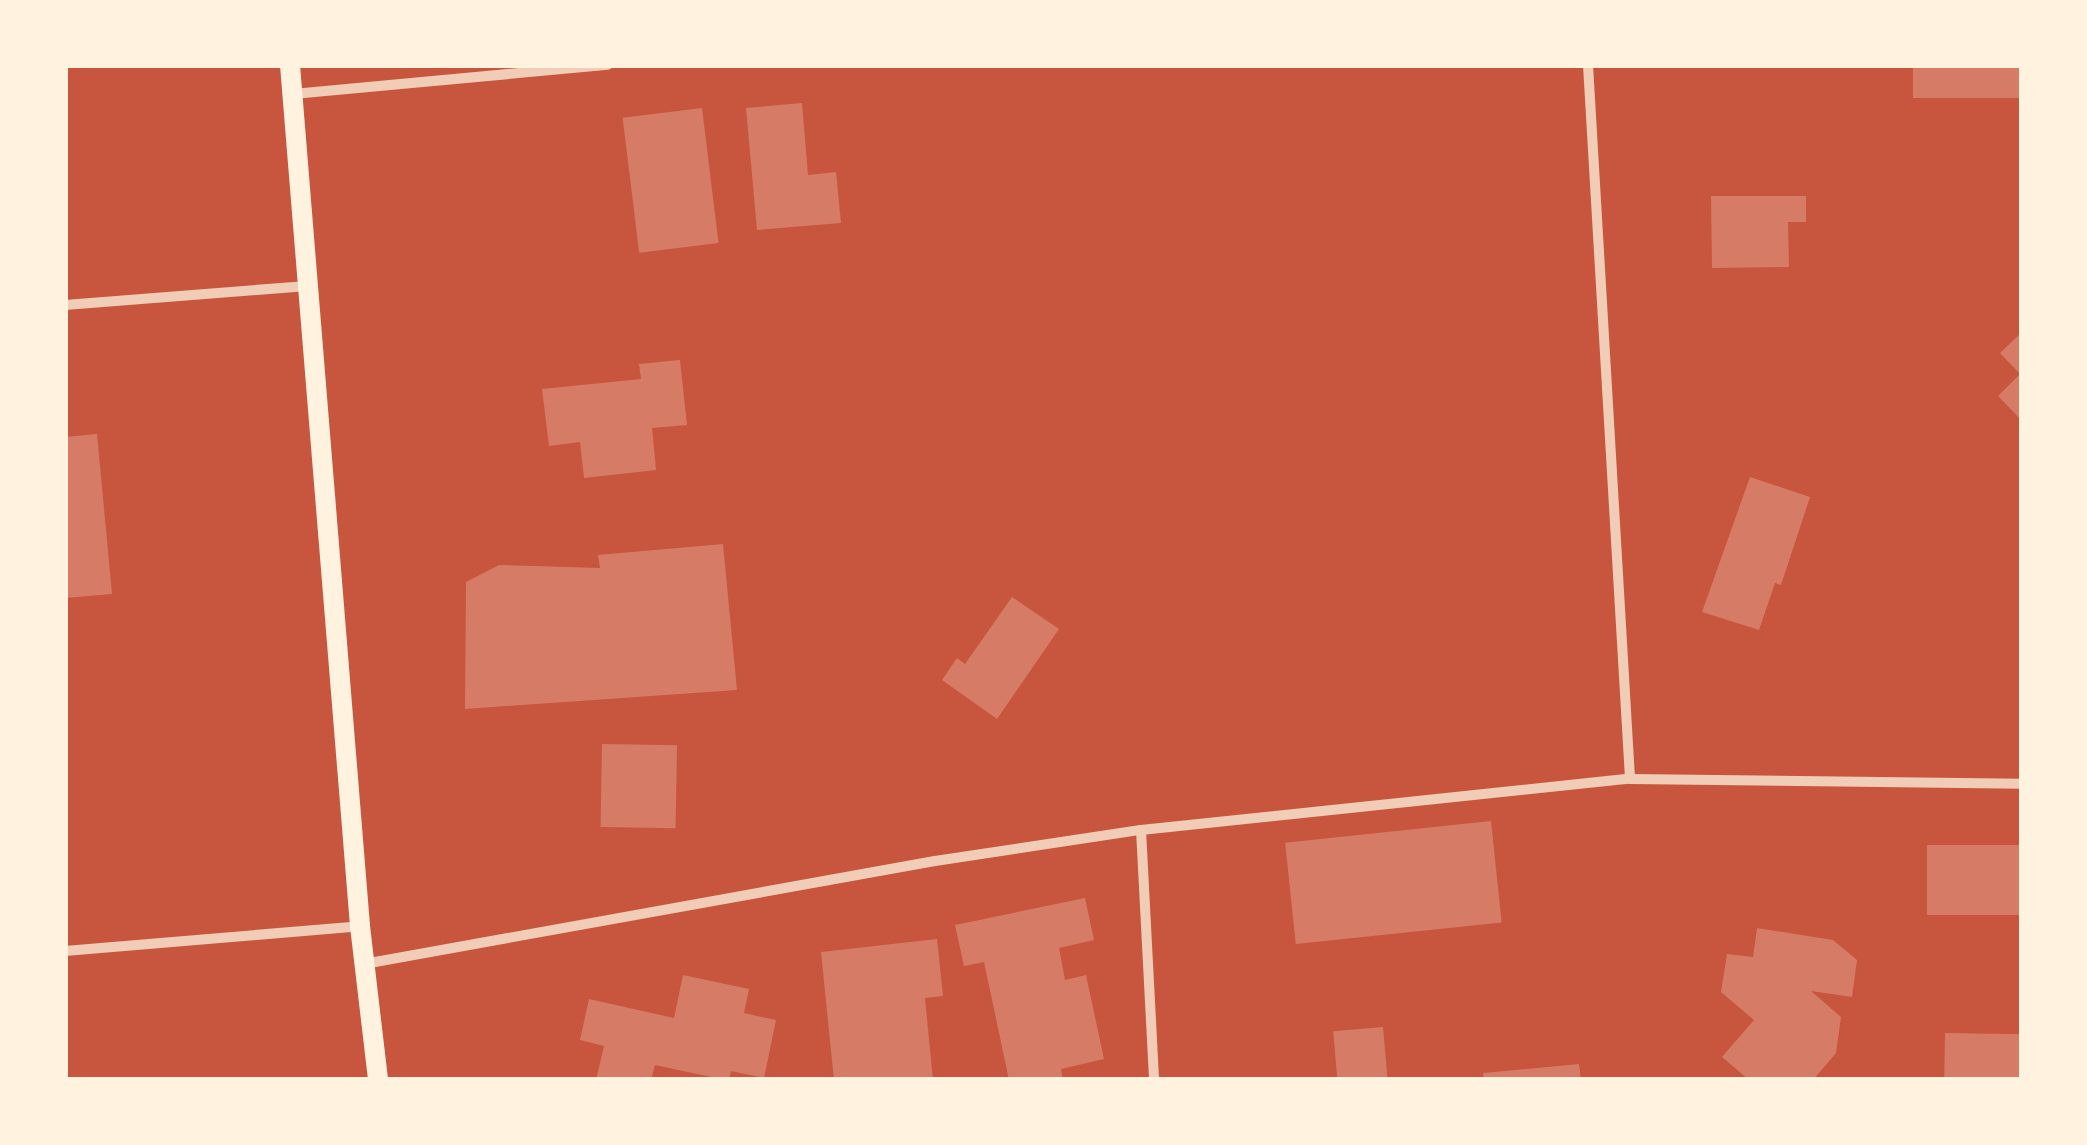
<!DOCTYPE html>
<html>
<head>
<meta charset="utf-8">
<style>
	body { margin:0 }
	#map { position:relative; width:2087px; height:1145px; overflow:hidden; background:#c8553d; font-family:"Archivo Narrow",sans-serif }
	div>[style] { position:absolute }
	.building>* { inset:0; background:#d67c66; transform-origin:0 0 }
	.minor>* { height:10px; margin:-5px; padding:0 5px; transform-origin:5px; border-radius:5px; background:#f1ccb7 }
	.secondary>* { height:20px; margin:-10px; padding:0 10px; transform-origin:10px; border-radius:10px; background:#fff3e0 }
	span { translate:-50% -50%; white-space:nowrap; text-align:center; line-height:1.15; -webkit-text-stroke:9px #fff3e0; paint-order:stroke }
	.frame { position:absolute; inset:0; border:68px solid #fff3e0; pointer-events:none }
</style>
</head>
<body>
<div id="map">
	<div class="building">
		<i style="left:1913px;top:65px;width:109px;height:33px"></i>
		<i style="clip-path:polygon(802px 103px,808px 175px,836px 172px,841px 223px,757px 230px,746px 108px)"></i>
		<i style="left:702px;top:108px;width:136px;height:80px;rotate:83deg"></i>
		<i style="clip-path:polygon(1711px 196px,1806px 196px,1806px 222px,1788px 222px,1789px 267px,1712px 268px)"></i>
		<i style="clip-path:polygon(2022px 332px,2022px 421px,1998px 396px,2020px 374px,2000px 353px)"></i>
		<i style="clip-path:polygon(680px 360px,687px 425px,652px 428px,656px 470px,584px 478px,580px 442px,549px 446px,542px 389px,641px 379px,639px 364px)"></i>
		<i style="clip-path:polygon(97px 434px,112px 594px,65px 598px,65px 437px)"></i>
		<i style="clip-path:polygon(1750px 477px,1810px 497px,1781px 585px,1775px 583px,1759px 630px,1702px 612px)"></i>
		<i style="clip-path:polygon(723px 544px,737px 690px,465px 709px,466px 582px,499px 565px,600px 568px,598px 555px)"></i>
		<i style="clip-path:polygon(1012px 597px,1059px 629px,997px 719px,942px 680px,957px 658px,965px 664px)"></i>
		<i style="left:602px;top:744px;width:75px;height:83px;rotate:1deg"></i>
		<i style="left:1491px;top:821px;width:102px;height:207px;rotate:84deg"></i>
		<i style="left:2022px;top:845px;width:70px;height:95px;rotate:90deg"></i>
		<i style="clip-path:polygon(1085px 898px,1094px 940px,1059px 948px,1065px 980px,1086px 975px,1104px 1059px,1061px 1069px,1063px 1080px,1009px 1080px,984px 962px,964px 966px,955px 925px)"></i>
		<i style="clip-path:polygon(1757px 928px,1833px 940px,1857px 960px,1852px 997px,1811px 991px,1841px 1017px,1836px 1053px,1813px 1080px,1749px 1080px,1722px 1057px,1754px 1020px,1721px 992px,1727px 954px,1753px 957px)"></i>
		<i style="clip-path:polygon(937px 939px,943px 996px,925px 998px,933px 1080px,834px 1080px,821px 952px)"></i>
		<i style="clip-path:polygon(683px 975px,749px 989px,744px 1013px,776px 1020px,764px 1078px,731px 1071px,729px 1080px,725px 1080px,655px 1065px,651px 1080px,596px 1080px,604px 1046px,580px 1040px,589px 999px,674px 1018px)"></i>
		<i style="left:1383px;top:1027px;width:53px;height:50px;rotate:85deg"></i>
		<i style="left:1945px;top:1033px;width:77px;height:47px;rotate:1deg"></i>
		<i style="clip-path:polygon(1579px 1064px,1581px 1080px,1484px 1080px,1483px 1073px)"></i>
	</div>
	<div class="minor">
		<i style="left:1588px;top:65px;width:715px;rotate:86.63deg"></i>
		<i style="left:293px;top:94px;width:316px;rotate:-5.3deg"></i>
		<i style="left:65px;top:305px;width:243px;rotate:-4.5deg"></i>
		<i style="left:1141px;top:830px;width:250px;rotate:87deg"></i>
		<i style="left:65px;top:951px;width:296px;rotate:-4.8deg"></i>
		<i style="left:364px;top:964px;width:580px;rotate:-10.23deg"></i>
		<i style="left:935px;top:861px;width:208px;rotate:-8.6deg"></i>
		<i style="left:1141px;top:830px;width:492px;rotate:-6deg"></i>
		<i style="left:1630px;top:779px;width:392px;rotate:0.7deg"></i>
	</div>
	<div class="secondary">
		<i style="left:290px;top:65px;width:864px;rotate:85.35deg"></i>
		<i style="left:360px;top:926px;width:155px;rotate:83.3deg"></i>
	</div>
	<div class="frame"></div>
</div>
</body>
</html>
